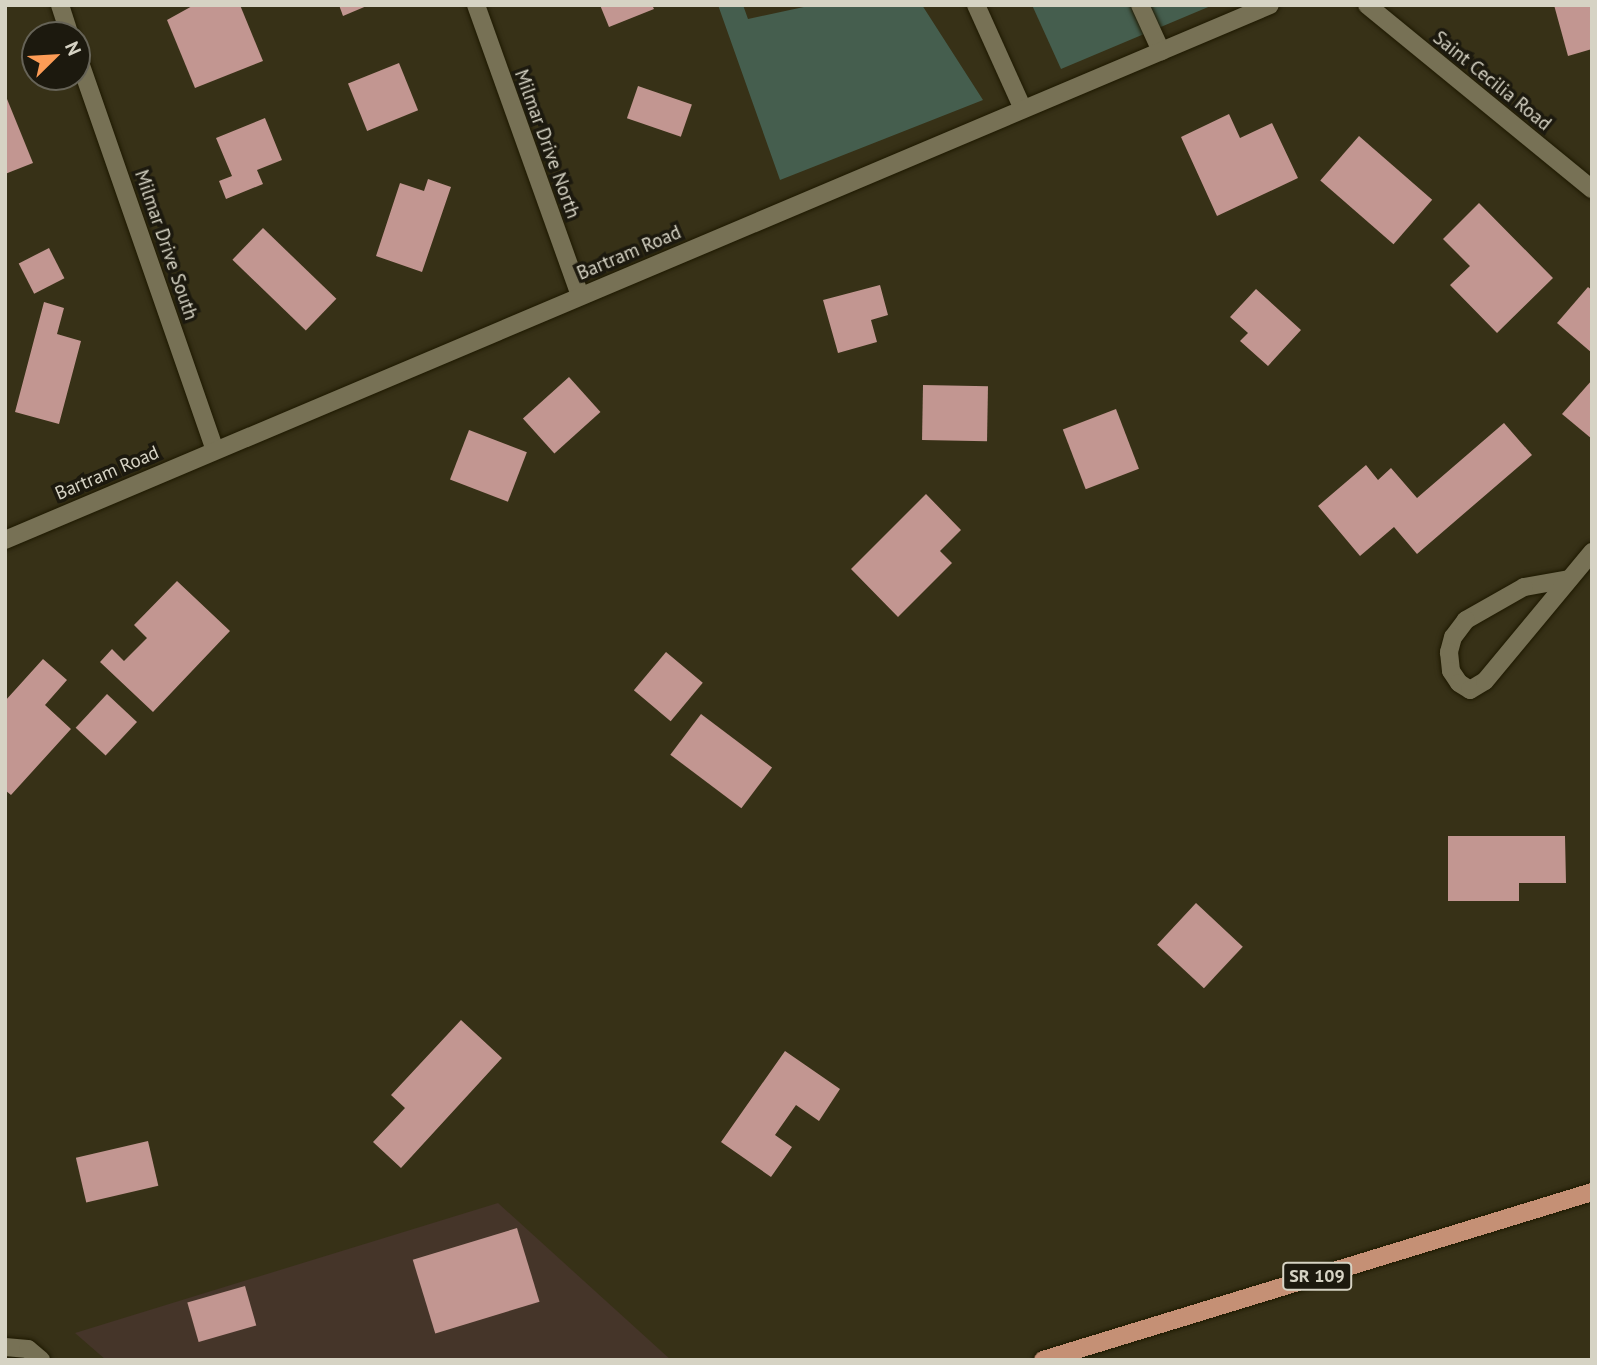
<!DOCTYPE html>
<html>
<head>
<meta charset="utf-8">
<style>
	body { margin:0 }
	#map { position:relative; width:1597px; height:1365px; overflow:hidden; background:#373117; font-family:"PT Sans",sans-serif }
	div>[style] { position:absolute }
	.commercial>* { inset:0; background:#453529 }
	.green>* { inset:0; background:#455e4e }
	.building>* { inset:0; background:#c29691; transform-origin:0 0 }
	.roads { filter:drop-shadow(0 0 2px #1e1901) drop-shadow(0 0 2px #1e1901) }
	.minor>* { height:18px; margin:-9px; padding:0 9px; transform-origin:9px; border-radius:9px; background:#777155 }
	.major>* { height:18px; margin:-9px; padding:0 9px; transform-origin:9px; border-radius:9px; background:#c59075 }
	span { translate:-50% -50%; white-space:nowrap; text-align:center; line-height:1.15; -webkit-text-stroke:7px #1c190e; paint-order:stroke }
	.shield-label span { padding:2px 5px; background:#1c190e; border:2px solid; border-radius:5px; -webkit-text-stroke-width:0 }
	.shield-label { font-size:18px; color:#d6d3c4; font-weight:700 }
	.street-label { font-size:19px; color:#d6d3c4 }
	.frame { position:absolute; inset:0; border:7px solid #d6d3c4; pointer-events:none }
	.north { position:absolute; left:21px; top:21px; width:70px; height:70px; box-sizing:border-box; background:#1c190e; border:2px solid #666357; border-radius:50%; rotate:66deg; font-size:19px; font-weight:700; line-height:28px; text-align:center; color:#d6d3c4 }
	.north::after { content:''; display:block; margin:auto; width:24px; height:32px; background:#fd9c56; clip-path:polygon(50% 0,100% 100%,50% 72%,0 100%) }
</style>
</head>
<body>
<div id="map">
	<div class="commercial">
		<i style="clip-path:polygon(498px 1203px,671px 1360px,106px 1360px,75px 1333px)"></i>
	</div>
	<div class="green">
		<i style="clip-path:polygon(718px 5px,743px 5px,748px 19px,813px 5px,922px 5px,983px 100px,780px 180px)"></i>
		<i style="clip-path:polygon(1032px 5px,1213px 5px,1061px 69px)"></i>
	</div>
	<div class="building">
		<i style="clip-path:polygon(194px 5px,240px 5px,263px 61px,195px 88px,167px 20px)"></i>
		<i style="clip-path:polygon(339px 5px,369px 5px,343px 16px)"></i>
		<i style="clip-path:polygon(600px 5px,652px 5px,654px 9px,609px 27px)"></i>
		<i style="clip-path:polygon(1554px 5px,1592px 5px,1592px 49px,1568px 56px)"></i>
		<i style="left:399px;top:63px;width:51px;height:55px;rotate:68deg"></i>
		<i style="left:638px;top:86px;width:57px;height:34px;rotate:19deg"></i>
		<i style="clip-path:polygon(5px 94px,33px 163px,5px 174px)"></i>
		<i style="clip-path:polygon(1229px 114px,1240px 138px,1272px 123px,1298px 178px,1217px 216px,1181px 137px)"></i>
		<i style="clip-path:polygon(265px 118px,282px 160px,257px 170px,263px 184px,226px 199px,219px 181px,232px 176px,216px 138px)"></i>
		<i style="left:1359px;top:136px;width:97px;height:59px;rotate:41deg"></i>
		<i style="clip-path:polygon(428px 179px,451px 187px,422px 272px,376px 256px,400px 183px,424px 191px)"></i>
		<i style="clip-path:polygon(1479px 203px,1553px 278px,1497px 333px,1450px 285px,1470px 266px,1443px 239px)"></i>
		<i style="left:263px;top:228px;width:102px;height:44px;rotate:44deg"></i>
		<i style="left:49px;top:248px;width:34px;height:34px;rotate:63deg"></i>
		<i style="clip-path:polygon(880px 285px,888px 315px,871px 320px,877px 342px,838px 353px,823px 300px)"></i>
		<i style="clip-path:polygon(1588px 287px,1592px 290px,1592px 353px,1557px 323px)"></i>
		<i style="clip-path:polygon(1256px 289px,1301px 330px,1268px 366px,1240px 341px,1248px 333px,1230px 317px)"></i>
		<i style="clip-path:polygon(44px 302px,64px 308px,57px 334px,81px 341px,59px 424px,15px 412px)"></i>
		<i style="left:569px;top:377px;width:47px;height:62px;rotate:48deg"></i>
		<i style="clip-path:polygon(1592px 380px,1592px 439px,1562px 414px)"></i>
		<i style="left:923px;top:385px;width:65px;height:55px;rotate:1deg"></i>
		<i style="left:1116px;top:409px;width:64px;height:57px;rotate:69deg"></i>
		<i style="clip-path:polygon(1504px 423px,1532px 455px,1417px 554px,1394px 527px,1360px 556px,1318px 506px,1366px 465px,1378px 480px,1391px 468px,1417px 498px)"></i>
		<i style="left:469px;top:430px;width:62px;height:53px;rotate:21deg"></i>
		<i style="clip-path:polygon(926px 494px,961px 530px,940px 551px,952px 563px,898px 617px,851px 569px)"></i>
		<i style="clip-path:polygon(177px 581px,230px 631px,153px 712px,100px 662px,112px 649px,124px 661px,147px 638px,134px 625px)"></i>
		<i style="left:666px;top:652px;width:48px;height:50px;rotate:40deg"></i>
		<i style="clip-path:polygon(43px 659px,67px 680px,45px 705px,71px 729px,11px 795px,5px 790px,5px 701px)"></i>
		<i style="left:107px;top:694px;width:41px;height:46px;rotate:43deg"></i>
		<i style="left:701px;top:714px;width:89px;height:51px;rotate:37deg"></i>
		<i style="clip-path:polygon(1448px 836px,1565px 836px,1566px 883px,1519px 883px,1519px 901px,1448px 901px)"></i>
		<i style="left:1196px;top:903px;width:64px;height:57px;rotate:43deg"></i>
		<i style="clip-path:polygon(461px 1020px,502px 1058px,401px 1168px,373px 1142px,405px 1108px,391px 1095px)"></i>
		<i style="clip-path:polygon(785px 1051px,840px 1089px,819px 1121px,796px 1105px,775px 1135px,792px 1147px,771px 1177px,721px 1142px)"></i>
		<i style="left:148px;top:1141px;width:46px;height:74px;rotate:77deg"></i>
		<i style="left:517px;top:1228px;width:77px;height:109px;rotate:73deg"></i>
		<i style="left:245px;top:1286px;width:41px;height:60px;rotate:74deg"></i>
	</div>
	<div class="roads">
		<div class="minor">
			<i style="left:60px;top:5px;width:32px;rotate:72deg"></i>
			<i style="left:476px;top:5px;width:309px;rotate:70.3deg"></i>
			<i style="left:976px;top:5px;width:114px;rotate:65.7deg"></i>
			<i style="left:1140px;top:5px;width:51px;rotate:65.5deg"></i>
			<i style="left:1367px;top:5px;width:291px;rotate:39.3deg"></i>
			<i style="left:77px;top:54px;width:419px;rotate:70.8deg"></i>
			<i style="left:5px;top:540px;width:1373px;rotate:-22.92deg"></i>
			<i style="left:1569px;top:579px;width:46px;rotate:169.9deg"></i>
			<i style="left:1524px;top:587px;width:67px;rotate:150.4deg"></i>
			<i style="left:1466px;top:620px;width:21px;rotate:127deg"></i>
			<i style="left:1453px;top:637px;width:16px;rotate:105deg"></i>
			<i style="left:1449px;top:652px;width:19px;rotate:84deg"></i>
			<i style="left:1451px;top:671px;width:14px;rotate:56deg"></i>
			<i style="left:1459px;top:683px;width:13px;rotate:32deg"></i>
			<i style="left:1470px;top:690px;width:17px;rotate:-31deg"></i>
			<i style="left:1485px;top:681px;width:168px;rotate:-50.3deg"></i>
			<i style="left:5px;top:1347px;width:23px;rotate:5deg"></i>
			<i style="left:28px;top:1349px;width:17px;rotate:40deg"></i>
		</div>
		<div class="major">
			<i style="left:1043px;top:1360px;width:574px;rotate:-17.01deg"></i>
		</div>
	</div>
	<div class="shield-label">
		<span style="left:1317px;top:1276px">SR 109</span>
	</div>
	<div class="street-label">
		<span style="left:1492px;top:81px;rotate:39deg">Saint Cecilia Road</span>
		<span style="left:547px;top:144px;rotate:70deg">Milmar Drive North</span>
		<span style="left:166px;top:245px;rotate:71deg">Milmar Drive South</span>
		<span style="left:629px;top:253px;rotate:-23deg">Bartram Road</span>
		<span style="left:107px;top:473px;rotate:-23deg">Bartram Road</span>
	</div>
	<div class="frame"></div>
	<div class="north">N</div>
</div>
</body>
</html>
